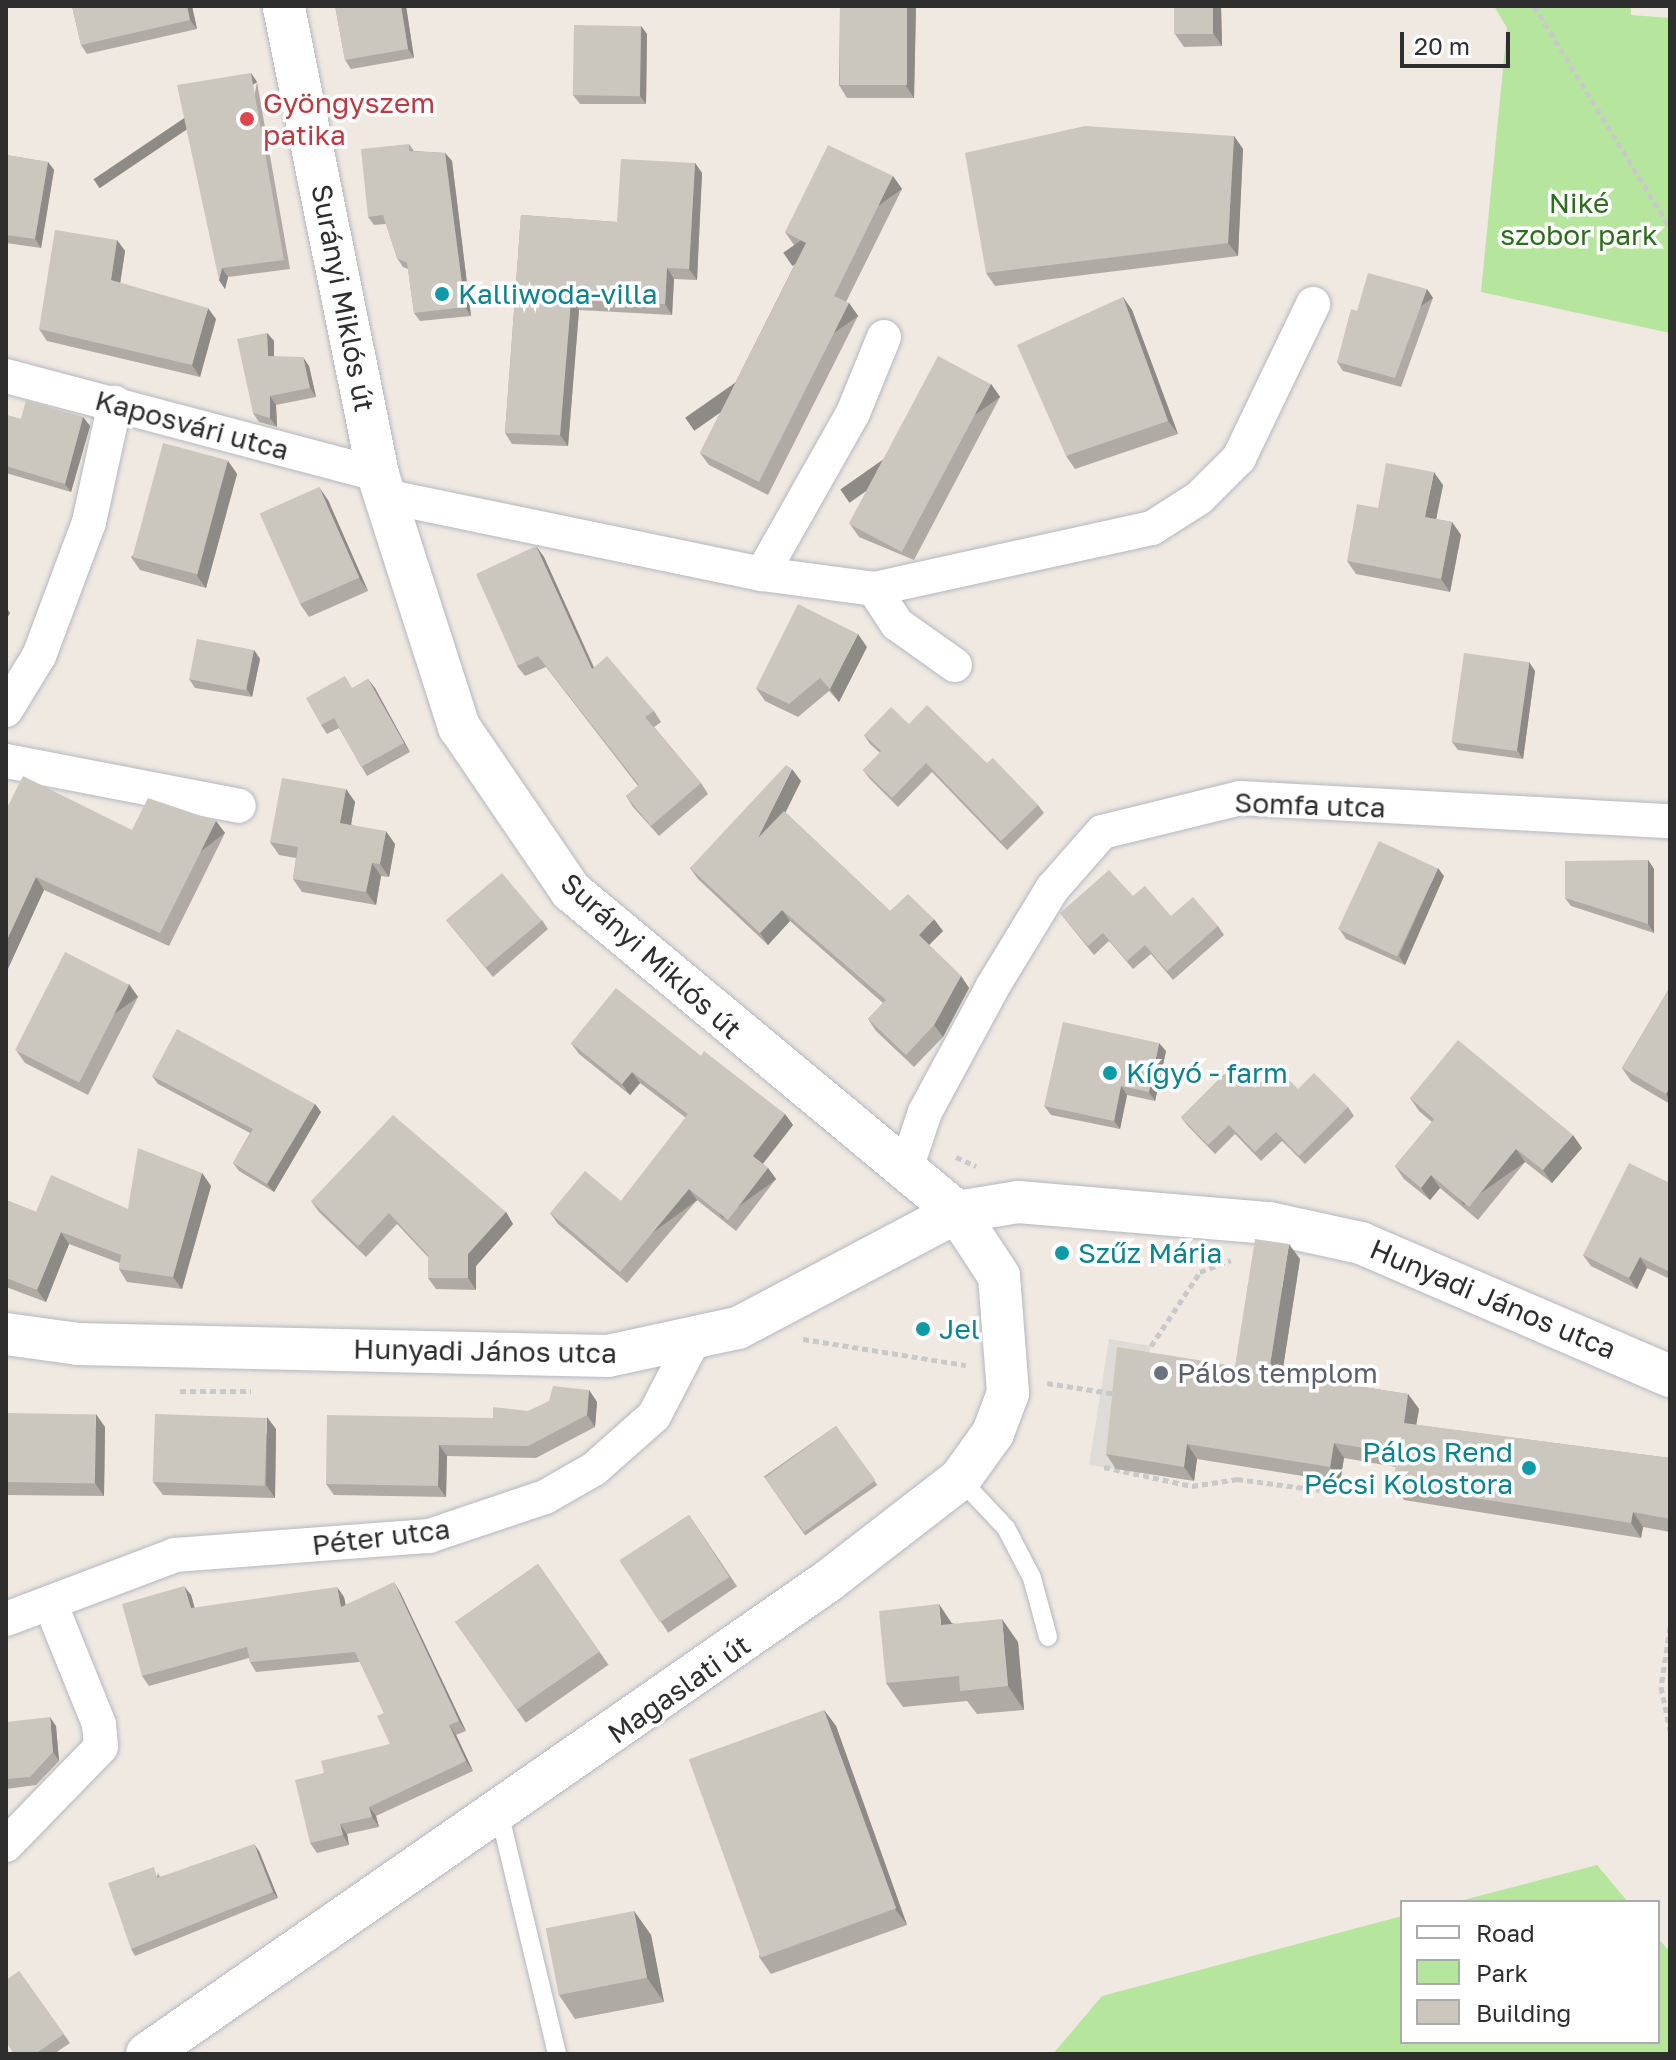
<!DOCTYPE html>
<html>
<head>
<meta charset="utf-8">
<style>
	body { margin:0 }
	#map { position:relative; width:1676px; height:2060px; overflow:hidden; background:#efe9e1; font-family:"Golos Text",sans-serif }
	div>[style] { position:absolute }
	.green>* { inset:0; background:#b6e59e }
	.plaza>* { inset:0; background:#dfdcd8 }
	.path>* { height:5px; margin-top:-2.5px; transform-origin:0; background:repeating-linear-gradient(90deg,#c9c9c9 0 6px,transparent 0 10px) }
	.roads { filter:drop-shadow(0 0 2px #b4b7c1) drop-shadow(0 0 2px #b4b7c1) }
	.service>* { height:18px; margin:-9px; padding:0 9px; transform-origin:9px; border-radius:9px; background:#fff }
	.minor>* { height:34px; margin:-17px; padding:0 17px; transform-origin:17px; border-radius:17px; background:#fff }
	.tertiary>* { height:42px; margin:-21px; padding:0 21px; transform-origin:21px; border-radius:21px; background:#fff }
	.wall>* { inset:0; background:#afaba4; transform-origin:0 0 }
	.shaded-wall>* { inset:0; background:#8e8b86; transform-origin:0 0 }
	.building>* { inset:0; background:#cbc7bf; transform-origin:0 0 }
	.dots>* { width:22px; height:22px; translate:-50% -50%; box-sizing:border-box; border:4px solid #fff; border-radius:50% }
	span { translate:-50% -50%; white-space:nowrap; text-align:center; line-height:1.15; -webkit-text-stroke:7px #fff; paint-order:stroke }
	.health-label { font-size:28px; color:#be3a42 }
	.left { translate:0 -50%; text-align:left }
	.park-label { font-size:28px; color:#2c6e1b }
	.culture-label { font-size:28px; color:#0d838f }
	.right { translate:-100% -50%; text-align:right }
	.street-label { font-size:28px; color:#2e2e2e }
	.worship-label { font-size:28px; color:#5b616d }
	.frame { position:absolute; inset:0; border:8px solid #2e2e2e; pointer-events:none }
	.legend { position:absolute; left:1400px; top:1900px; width:260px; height:144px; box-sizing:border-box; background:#fff; border:2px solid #ababab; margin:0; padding:10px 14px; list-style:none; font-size:24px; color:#2e2e2e }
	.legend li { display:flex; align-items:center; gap:16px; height:40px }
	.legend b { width:40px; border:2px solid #ababab }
	.scale { position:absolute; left:1400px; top:32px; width:110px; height:36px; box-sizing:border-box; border:4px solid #2e2e2e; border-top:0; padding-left:10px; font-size:24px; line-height:28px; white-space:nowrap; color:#2e2e2e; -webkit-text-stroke:6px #fff; paint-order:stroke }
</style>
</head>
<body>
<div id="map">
	<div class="green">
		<i style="clip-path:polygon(1494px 6px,1631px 6px,1631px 15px,1670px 18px,1670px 333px,1481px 292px,1507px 28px)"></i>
		<i style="clip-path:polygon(1597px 1865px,1628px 1902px,1456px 1902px)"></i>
		<i style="clip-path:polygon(1402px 1916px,1402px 2042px,1658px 2042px,1658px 1938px,1670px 1952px,1670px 2054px,1053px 2054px,1102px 1996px)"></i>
	</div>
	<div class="plaza">
		<i style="clip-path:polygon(1109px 1339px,1151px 1346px,1116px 1469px,1089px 1465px)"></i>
	</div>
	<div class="path">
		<i style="left:1534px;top:6px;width:260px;rotate:58.5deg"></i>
		<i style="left:956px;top:1157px;width:22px;rotate:24deg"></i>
		<i style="left:803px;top:1339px;width:165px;rotate:9.1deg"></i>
		<i style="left:1151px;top:1346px;width:89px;rotate:-56.5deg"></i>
		<i style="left:1200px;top:1272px;width:33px;rotate:-21deg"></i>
		<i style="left:1047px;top:1383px;width:71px;rotate:8.9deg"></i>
		<i style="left:180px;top:1391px;width:71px"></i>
		<i style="left:1104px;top:1467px;width:90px;rotate:12.2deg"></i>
		<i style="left:1192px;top:1486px;width:46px;rotate:-8.8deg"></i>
		<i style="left:1237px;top:1479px;width:83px;rotate:7.6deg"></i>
		<i style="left:1319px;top:1490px;width:11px;rotate:-80deg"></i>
		<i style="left:1670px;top:1627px;width:61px;rotate:98.5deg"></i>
		<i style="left:1661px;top:1687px;width:44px;rotate:78.2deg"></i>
	</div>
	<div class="roads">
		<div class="service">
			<i style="left:960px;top:1479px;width:67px;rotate:46.8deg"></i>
			<i style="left:1006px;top:1528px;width:56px;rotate:62.5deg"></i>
			<i style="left:1032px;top:1578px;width:61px;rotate:74.8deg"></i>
			<i style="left:499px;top:1812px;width:249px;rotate:76.5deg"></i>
		</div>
		<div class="minor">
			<i style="left:6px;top:376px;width:385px;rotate:14.8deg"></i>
			<i style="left:385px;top:496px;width:385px;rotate:11.7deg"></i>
			<i style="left:762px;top:574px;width:185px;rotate:-60.5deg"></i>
			<i style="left:853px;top:413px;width:82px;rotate:-67.8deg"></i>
			<i style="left:762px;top:574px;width:113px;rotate:7.6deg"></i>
			<i style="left:874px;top:589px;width:285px;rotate:-12.4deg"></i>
			<i style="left:1152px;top:528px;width:56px;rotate:-32.6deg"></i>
			<i style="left:1199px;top:498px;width:57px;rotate:-45deg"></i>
			<i style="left:1239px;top:458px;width:171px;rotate:-64.3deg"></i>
			<i style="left:874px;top:589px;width:42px;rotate:56.7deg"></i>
			<i style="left:897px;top:624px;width:71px;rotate:35.3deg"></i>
			<i style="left:6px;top:710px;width:63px;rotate:-58.6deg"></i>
			<i style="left:39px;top:656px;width:143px;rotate:-69.5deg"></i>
			<i style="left:89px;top:522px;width:122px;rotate:-77.7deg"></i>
			<i style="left:6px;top:761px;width:237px;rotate:10.9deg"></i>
			<i style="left:907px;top:1166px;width:57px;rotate:-71.6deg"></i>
			<i style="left:925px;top:1112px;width:143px;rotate:-61.6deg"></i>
			<i style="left:993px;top:986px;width:114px;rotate:-58.7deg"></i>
			<i style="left:1052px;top:889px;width:76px;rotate:-48.7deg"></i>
			<i style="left:1102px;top:832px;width:142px;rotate:-13.8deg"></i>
			<i style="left:1240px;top:798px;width:431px;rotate:3.1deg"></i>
			<i style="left:6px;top:1619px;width:181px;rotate:-20.7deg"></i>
			<i style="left:175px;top:1555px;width:255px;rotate:-4.3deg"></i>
			<i style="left:429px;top:1536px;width:122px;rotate:-18.6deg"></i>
			<i style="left:545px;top:1497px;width:56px;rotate:-29.7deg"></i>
			<i style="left:594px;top:1469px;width:80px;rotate:-41.5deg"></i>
			<i style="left:654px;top:1416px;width:82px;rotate:-62.5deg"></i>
			<i style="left:6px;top:1845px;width:136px;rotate:-45.9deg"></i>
			<i style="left:101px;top:1747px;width:23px;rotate:-95deg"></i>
			<i style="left:99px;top:1724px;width:131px;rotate:-112deg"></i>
		</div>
		<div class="tertiary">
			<i style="left:6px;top:1334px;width:73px;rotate:7.9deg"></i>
			<i style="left:78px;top:1344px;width:530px;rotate:1.3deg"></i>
			<i style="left:608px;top:1356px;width:133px;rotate:-12.2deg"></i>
			<i style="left:738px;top:1328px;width:248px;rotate:-27.9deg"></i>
			<i style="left:957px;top:1212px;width:62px;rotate:-9.3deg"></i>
			<i style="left:1018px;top:1202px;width:252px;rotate:4.8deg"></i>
			<i style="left:1269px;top:1223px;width:94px;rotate:12.3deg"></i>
			<i style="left:1361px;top:1243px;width:336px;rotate:23.3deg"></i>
			<i style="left:147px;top:2054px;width:829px;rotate:-34.78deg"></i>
			<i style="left:828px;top:1581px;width:167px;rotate:-37.7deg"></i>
			<i style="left:960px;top:1479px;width:57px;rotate:-54.3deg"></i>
			<i style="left:993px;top:1433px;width:43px;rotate:-69.4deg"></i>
			<i style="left:1008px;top:1393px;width:117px;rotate:-94.4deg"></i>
			<i style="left:999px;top:1276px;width:77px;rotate:-123.3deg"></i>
			<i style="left:957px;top:1212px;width:502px;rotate:-140.25deg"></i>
			<i style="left:571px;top:891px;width:199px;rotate:-124.3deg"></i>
			<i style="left:459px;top:727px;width:266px;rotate:-107.8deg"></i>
			<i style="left:378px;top:474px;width:477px;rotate:-101.4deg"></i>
		</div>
	</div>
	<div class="wall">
		<i style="clip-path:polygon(72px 6px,192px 6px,197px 29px,87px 54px,81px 45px)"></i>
		<i style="clip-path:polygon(335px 6px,406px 6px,414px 58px,351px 69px,345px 60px)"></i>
		<i style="clip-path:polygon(840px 6px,916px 6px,914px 98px,847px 98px,839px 85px)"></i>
		<i style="clip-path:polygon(1221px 6px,1222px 46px,1184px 47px,1175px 34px)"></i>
		<i style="clip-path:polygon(641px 26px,647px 34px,646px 104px,580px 104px,573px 95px)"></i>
		<i style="clip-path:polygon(257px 82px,290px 269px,228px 277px,225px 289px,219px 280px)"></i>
		<i style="clip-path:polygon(1234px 136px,1243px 149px,1238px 256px,995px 286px,986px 273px)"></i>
		<i style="clip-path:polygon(409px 144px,414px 151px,445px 153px,452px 161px,471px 316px,420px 321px,414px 313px,408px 269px,403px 267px,397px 258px,386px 224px,374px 225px,368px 217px)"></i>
		<i style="clip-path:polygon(6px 155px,48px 162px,54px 170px,41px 248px,6px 243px)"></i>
		<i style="clip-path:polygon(695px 163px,702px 173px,697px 280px,674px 279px,672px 315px,579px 310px,568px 446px,512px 444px,505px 433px,521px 215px,617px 222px)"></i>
		<i style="clip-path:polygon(902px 189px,846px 302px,849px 303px,858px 316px,768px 495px,709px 465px,700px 453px,802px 250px,794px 245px,785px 232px)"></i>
		<i style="clip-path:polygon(117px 240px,125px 251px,120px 283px,216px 319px,200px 377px,47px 341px,39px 329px)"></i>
		<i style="clip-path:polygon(1123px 297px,1132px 310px,1178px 434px,1075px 469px,1066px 456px)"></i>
		<i style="clip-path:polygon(1433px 298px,1401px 387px,1343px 371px,1337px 362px,1357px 311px)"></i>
		<i style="clip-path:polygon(267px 333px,274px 341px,274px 356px,309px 366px,316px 397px,276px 405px,277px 427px,259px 422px,253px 413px)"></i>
		<i style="clip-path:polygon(991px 384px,1000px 397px,914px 560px,859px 537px,850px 524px)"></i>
		<i style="clip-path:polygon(6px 415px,21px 419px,83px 417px,90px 426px,71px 492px,6px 473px)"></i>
		<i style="clip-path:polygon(228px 461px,237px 474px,206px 588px,140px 570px,131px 557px)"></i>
		<i style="clip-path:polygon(1443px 485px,1436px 519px,1452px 522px,1461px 535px,1450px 592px,1356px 574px,1347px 561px,1378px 508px)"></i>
		<i style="clip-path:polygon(328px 500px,368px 591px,309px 617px,300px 604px)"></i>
		<i style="clip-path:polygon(536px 546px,544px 557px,594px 667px,654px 711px,661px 722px,654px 727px,701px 783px,708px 794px,659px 836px,633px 807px,626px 796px,638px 786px,546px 667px,525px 676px,517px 666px)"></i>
		<i style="clip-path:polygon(867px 647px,839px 702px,829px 691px,798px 717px,765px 701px,756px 688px)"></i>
		<i style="clip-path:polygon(254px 650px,260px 659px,252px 697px,195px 688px,189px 679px)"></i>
		<i style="clip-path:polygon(1535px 671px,1523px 759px,1458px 750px,1452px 742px)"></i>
		<i style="clip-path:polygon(368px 679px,410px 752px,367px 776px,339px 728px,327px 734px,321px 725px,353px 688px)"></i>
		<i style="clip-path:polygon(909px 724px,987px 763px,1038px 805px,1044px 813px,1007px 850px,932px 772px,898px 807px,869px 778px,863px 770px,880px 753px,870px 744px,864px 735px)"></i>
		<i style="clip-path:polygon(801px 781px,785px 812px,890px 911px,943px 931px,929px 945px,961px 976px,969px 988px,943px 1037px,914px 1067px,876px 1031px,868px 1019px,883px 1003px,790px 921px,768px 945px,698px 879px,690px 868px)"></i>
		<i style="clip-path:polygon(346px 789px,355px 802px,351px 824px,395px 844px,389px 877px,381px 876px,376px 905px,302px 892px,293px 879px,296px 858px,279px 855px,270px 842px)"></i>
		<i style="clip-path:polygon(6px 810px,132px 830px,216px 821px,225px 833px,169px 946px,44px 890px,6px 973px)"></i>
		<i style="clip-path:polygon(1648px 860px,1654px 869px,1654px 933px,1571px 906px,1565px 898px)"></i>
		<i style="clip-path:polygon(1444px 876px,1405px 965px,1346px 939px,1340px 930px)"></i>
		<i style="clip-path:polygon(1133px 896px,1171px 916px,1218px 926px,1224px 935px,1173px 980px,1151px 954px,1133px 969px,1109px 941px,1094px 955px,1060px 913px)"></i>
		<i style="clip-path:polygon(446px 920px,542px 920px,548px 929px,493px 977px)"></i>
		<i style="clip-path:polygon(1670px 987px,1670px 1104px,1631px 1081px,1622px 1068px)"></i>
		<i style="clip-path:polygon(138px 997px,88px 1095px,25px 1063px,16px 1050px)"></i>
		<i style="clip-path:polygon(571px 1043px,701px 1056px,785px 1114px,793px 1125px,763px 1164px,768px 1168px,776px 1179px,736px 1231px,697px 1200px,627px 1283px,558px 1224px,550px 1213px,621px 1201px,686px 1118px,640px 1083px,630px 1095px,579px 1054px)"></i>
		<i style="clip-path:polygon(1166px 1051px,1155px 1101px,1127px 1095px,1120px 1129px,1051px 1115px,1044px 1106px)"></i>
		<i style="clip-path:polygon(152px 1076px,315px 1104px,321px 1112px,274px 1192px,239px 1171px,233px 1163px,250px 1133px,158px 1084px)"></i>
		<i style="clip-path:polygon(1255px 1088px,1298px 1089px,1348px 1107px,1354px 1116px,1305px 1164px,1282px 1141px,1261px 1161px,1235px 1134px,1215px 1154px,1187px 1125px,1181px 1117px)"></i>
		<i style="clip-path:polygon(1410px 1098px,1582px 1148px,1552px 1183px,1525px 1162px,1478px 1220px,1440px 1188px,1430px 1200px,1404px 1179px,1395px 1166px,1432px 1122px,1419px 1111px)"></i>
		<i style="clip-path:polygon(202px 1173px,211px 1186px,182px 1289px,127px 1282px,119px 1269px,120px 1263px,69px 1244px,46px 1302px,6px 1287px,6px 1200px,36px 1212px,128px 1209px)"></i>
		<i style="clip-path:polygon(1670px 1183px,1670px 1279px,1647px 1268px,1637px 1289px,1591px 1266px,1583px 1255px)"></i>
		<i style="clip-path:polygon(311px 1201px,506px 1212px,513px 1224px,476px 1266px,476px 1290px,436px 1289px,428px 1278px,428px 1257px,397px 1224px,366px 1257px,319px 1212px)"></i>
		<i style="clip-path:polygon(1300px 1259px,1282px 1374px,1408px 1394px,1419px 1409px,1416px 1425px,1670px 1458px,1670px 1532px,1643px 1527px,1641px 1538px,1404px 1500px,1393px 1485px,1396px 1467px,1344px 1458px,1340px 1482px,1197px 1459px,1194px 1481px,1116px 1469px,1106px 1454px,1235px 1366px)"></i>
		<i style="clip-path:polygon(589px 1390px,597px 1402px,595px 1427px,536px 1458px,447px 1456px,446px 1497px,334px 1495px,326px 1484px,493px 1418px,528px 1411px)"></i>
		<i style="clip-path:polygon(6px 1413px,105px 1427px,104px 1496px,6px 1495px)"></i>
		<i style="left:836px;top:1426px;width:72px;height:88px;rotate:55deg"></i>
		<i style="clip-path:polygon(276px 1429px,275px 1498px,163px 1495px,153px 1482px)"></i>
		<i style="left:689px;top:1515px;width:86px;height:83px;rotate:56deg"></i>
		<i style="left:538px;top:1564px;width:123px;height:101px;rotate:55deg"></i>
		<i style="clip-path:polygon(400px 1592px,466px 1731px,456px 1735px,473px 1771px,376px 1816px,379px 1827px,347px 1834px,349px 1845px,317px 1853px,310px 1843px,324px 1773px,390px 1744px,384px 1713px,360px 1662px,256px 1672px,250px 1662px,249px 1658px,149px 1686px,142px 1676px,191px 1595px,195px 1608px,344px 1597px,345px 1605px)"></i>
		<i style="clip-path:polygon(952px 1623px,1018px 1642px,1024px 1710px,977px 1714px,967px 1701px,903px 1707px,886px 1683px)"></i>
		<i style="clip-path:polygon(824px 1710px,836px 1726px,907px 1925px,771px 1974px,759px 1957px)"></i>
		<i style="clip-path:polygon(6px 1722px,56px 1726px,59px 1761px,36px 1785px,6px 1789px)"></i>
		<i style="clip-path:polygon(259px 1851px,278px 1898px,135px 1956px,131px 1949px,158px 1873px,160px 1877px)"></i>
		<i style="clip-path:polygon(634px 1911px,651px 1935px,664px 2002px,575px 2019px,559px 1995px)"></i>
		<i style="clip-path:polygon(19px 1971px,70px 2043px,54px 2054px,14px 2054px)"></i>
	</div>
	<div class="shaded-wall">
		<i style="clip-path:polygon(187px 6px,192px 6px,197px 29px,190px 20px)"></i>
		<i style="clip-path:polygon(401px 6px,406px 6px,414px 58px,408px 49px)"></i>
		<i style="clip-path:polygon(907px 6px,916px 6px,914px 98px,906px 86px)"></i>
		<i style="clip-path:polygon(1213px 6px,1221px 6px,1222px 46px,1213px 33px)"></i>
		<i style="clip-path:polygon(641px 26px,647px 34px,646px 104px,640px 96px)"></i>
		<i style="left:251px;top:73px;width:11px;height:190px;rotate:56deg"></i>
		<i style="clip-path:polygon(1234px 136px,1243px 149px,1238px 256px,1228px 243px)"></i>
		<i style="clip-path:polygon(445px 153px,452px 161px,471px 316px,465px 307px)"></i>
		<i style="clip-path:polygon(48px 162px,54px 170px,41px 248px,35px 239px)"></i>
		<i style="clip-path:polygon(695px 163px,702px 173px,697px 280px,689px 269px)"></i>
		<i style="left:893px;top:176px;width:16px;height:134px;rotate:55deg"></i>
		<i style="clip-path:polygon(117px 240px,125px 251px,119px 291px,111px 280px)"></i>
		<i style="clip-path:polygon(222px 268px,228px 277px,225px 289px,219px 280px)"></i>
		<i style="clip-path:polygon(667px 268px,674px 279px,672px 315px,665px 304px)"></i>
		<i style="left:1427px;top:289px;width:11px;height:95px;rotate:56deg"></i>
		<i style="clip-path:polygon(1123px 297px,1132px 310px,1178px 434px,1168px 421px)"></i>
		<i style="clip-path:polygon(571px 300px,579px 310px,568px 446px,560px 435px)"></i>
		<i style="left:849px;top:303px;width:16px;height:200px;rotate:55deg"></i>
		<i style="clip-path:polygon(208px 308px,216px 319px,200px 377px,192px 365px)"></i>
		<i style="clip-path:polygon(267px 333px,274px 341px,274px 364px,268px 356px)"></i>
		<i style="clip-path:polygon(303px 357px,309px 366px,316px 397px,310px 388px)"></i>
		<i style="left:991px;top:384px;width:16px;height:184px;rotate:55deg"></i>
		<i style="clip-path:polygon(270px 396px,276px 405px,277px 427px,270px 418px)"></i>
		<i style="clip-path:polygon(83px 417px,90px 426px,71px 492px,65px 484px)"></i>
		<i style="clip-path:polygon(228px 461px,237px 474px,206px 588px,197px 576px)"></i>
		<i style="clip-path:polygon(1434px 472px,1443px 485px,1434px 530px,1425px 517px)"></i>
		<i style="clip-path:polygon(319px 487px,328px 500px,368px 591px,359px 578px)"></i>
		<i style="clip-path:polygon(1452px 522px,1461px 535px,1450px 592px,1441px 579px)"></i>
		<i style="clip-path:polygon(536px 546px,544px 557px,599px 680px,592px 669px)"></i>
		<i style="clip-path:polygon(6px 607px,10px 613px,6px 620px)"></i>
		<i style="clip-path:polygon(858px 634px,867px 647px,839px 702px,830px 689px)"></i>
		<i style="clip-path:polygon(254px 650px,260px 659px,252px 697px,246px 688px)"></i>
		<i style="clip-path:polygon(1529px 662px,1535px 671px,1523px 759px,1517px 750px)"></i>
		<i style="clip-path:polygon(368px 679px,375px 688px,410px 752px,404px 743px)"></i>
		<i style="clip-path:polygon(792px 769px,801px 781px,767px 850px,758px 838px)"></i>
		<i style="clip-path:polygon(346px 789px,355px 802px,349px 836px,340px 823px)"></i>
		<i style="left:216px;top:821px;width:15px;height:125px;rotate:53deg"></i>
		<i style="clip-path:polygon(386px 831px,395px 844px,389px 877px,380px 864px)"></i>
		<i style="clip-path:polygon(1648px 860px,1654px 869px,1654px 933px,1648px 924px)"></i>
		<i style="clip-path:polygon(372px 863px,381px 876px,376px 905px,366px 892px)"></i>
		<i style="clip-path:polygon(1438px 868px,1444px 876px,1405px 965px,1399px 956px)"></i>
		<i style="clip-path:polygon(36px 877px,44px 890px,6px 973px,6px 942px)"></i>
		<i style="clip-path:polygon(782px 910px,790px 921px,768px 945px,760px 933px)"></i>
		<i style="clip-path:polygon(934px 919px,943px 931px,927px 947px,919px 935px)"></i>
		<i style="clip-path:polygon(961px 976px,969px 988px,943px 1037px,934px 1025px)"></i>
		<i style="left:129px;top:984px;width:16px;height:110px;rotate:55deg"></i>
		<i style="clip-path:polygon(1159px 1043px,1166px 1051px,1155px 1101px,1149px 1092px)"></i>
		<i style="clip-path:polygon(632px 1072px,640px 1083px,630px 1095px,622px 1084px)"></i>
		<i style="clip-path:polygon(1121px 1086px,1127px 1095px,1120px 1129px,1114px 1121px)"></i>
		<i style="clip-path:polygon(1670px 1087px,1670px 1100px,1666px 1094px)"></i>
		<i style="clip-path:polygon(315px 1104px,321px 1112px,274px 1192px,267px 1184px)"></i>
		<i style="clip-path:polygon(785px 1114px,793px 1125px,760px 1167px,753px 1156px)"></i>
		<i style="clip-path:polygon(1573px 1135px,1582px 1148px,1552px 1183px,1543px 1170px)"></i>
		<i style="left:1516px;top:1149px;width:16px;height:75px;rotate:55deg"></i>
		<i style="left:768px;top:1168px;width:14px;height:66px;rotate:54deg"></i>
		<i style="clip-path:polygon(202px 1173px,211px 1186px,182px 1289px,173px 1277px)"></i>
		<i style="clip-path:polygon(1431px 1175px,1440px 1188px,1430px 1200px,1421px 1188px)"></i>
		<i style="left:689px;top:1189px;width:14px;height:108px;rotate:54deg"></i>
		<i style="clip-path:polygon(506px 1212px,513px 1224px,476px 1266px,476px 1290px,468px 1278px,468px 1254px)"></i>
		<i style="clip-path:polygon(61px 1232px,69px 1244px,46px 1302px,37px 1290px)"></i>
		<i style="clip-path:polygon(1289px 1244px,1300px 1259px,1280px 1387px,1269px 1372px)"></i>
		<i style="clip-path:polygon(1640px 1257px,1647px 1268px,1637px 1289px,1629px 1278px)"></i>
		<i style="clip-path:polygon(589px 1390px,597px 1402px,595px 1427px,587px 1415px)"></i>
		<i style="clip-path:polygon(1408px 1394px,1419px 1409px,1414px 1438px,1404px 1423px)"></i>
		<i style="clip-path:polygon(96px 1414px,105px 1427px,104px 1496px,95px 1483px)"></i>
		<i style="clip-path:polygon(267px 1417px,276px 1429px,275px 1498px,266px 1485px)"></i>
		<i style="clip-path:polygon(1334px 1443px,1344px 1458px,1340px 1482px,1330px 1467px)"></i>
		<i style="clip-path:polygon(1187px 1444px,1197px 1459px,1194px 1481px,1184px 1467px)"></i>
		<i style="clip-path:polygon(439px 1445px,447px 1456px,446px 1497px,438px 1486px)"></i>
		<i style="clip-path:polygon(1633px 1512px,1643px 1527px,1641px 1538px,1631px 1523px)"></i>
		<i style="clip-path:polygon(394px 1582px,400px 1592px,466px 1731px,459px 1721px)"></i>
		<i style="clip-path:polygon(184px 1586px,191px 1595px,197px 1618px,191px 1608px)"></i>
		<i style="clip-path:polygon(337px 1587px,344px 1597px,348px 1616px,341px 1607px)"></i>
		<i style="clip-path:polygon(939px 1604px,955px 1628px,941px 1625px)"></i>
		<i style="clip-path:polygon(1002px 1619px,1018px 1642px,1024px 1710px,1008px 1686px)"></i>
		<i style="clip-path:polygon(824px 1710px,836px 1726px,907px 1925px,895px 1909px)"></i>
		<i style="clip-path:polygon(50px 1717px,56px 1726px,59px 1761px,53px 1752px)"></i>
		<i style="clip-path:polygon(449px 1725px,456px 1735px,473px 1771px,466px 1761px)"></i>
		<i style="clip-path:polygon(369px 1807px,376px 1816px,379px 1827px,372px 1817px)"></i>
		<i style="clip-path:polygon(340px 1824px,347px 1834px,349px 1845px,343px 1835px)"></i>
		<i style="clip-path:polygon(254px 1844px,259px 1851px,278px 1898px,273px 1892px)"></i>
		<i style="clip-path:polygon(634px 1911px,651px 1935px,664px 2002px,647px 1978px)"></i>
	</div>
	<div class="building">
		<i style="clip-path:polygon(72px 6px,187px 6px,190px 20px,81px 45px)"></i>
		<i style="clip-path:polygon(335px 6px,401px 6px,408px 49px,345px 60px)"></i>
		<i style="left:840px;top:6px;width:67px;height:79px"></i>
		<i style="left:1174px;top:6px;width:39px;height:28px"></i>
		<i style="left:574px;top:25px;width:67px;height:70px;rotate:1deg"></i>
		<i style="clip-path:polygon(251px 73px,284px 260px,222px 268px,219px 280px,177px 85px)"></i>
		<i style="clip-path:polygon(1085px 126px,1234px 136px,1228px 243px,986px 273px,965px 153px)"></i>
		<i style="clip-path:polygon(409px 144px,409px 151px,445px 153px,465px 307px,414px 313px,407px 263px,397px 258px,383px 215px,368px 217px,361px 149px)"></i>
		<i style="clip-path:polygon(828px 145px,893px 176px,834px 296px,849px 303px,759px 482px,700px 453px,806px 243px,785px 232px)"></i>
		<i style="clip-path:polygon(6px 155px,48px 162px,35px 239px,6px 235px)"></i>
		<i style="clip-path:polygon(621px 159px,695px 163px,689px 269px,667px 268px,665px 304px,571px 300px,560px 435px,505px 433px,521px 215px,617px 222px)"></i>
		<i style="clip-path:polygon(55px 230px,117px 240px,111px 280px,208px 308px,192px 365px,39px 329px)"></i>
		<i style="clip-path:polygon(1368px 273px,1427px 289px,1395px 378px,1337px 362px,1351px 309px,1357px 311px)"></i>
		<i style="clip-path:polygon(1123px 297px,1168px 421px,1066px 456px,1017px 345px)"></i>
		<i style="clip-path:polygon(267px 333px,268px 356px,303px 357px,310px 388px,270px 396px,270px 418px,253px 413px,237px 339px)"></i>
		<i style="left:938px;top:356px;width:60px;height:190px;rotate:28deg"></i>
		<i style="clip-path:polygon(26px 400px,83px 417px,65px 484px,6px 466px,6px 415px,21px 419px)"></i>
		<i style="left:163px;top:443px;width:67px;height:118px;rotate:15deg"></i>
		<i style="clip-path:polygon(1386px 463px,1434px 472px,1425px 517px,1452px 522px,1441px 579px,1347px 561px,1357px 504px,1378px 508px)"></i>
		<i style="left:319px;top:487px;width:99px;height:65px;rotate:66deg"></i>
		<i style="clip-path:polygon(536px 546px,592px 669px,607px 656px,654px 711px,645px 717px,701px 783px,651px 826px,626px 796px,639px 785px,538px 656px,517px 666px,476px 574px)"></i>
		<i style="clip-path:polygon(798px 604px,858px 634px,830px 689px,820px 678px,789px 704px,756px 688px)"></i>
		<i style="left:197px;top:639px;width:58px;height:41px;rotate:11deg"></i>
		<i style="left:1464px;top:653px;width:66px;height:90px;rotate:8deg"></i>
		<i style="clip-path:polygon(345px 676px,352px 688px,368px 679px,404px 743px,361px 767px,334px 718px,321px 725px,306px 698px)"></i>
		<i style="clip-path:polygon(927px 705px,987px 763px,993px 758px,1038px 805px,1001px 841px,926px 763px,892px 798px,863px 770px,881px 751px,864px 735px,891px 707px,909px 724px)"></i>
		<i style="clip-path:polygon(786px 765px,792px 769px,758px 838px,784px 811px,890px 911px,908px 894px,934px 919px,919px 935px,961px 976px,934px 1025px,906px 1055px,868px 1019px,886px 1000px,782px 910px,760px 933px,690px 868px)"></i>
		<i style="clip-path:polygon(23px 776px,132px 830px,148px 798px,216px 821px,160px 933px,36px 877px,6px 942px,6px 810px)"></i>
		<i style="clip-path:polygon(282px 778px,346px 789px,340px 823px,386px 831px,380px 864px,372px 863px,366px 892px,293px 879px,298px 847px,270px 842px)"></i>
		<i style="left:1379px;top:841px;width:65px;height:97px;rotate:25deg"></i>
		<i style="clip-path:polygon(1648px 860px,1648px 924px,1565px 898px,1565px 861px)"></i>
		<i style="clip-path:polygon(1109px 870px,1133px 896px,1145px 886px,1171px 916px,1193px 897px,1218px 926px,1167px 971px,1145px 945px,1127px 961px,1103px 933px,1088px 946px,1060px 913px)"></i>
		<i style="left:502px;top:873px;width:62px;height:73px;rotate:50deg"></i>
		<i style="left:65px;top:952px;width:72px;height:110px;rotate:27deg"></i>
		<i style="clip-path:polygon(1670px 987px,1670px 1087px,1666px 1094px,1622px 1068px)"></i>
		<i style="clip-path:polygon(616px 988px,701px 1056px,704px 1051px,785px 1114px,753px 1156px,768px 1168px,728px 1220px,689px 1189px,620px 1272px,550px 1213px,585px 1171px,621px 1201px,688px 1114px,632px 1072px,622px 1084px,571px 1043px)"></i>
		<i style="clip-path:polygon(1063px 1022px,1159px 1043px,1149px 1092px,1121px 1086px,1114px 1121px,1044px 1106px)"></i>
		<i style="clip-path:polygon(177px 1029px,315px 1104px,267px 1184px,233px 1163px,253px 1129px,152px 1076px)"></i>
		<i style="clip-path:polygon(1458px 1040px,1573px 1135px,1543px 1170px,1516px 1149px,1469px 1207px,1431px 1175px,1421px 1188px,1395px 1166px,1434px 1119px,1410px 1098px)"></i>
		<i style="clip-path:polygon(1232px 1066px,1255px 1088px,1276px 1067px,1298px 1089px,1314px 1073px,1348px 1107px,1299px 1156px,1276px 1132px,1255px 1152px,1229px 1125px,1208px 1145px,1181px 1117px)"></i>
		<i style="clip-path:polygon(393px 1115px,506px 1212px,468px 1254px,468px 1278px,428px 1278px,428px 1255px,389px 1213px,358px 1246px,311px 1201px)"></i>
		<i style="clip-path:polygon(138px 1148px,202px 1173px,173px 1277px,119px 1269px,121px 1255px,61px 1232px,37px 1290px,6px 1278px,6px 1200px,36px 1212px,51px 1175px,128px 1209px)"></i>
		<i style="clip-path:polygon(1629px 1163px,1670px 1183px,1670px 1272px,1640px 1257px,1629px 1278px,1583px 1255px)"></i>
		<i style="clip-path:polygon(1255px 1239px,1289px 1244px,1269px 1372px,1408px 1394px,1404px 1423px,1670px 1458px,1670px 1519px,1633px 1512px,1631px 1523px,1393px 1485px,1398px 1454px,1334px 1443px,1330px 1467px,1187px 1444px,1184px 1467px,1106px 1454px,1117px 1347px,1235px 1366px)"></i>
		<i style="clip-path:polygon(553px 1386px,589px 1390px,587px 1415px,528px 1446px,439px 1445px,438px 1486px,326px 1484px,327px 1415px,493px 1418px,493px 1407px,528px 1411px,549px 1401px)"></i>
		<i style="left:6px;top:1413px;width:90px;height:69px;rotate:1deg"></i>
		<i style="left:155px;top:1414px;width:112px;height:68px;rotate:2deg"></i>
		<i style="left:836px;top:1426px;width:67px;height:88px;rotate:54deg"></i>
		<i style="left:689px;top:1515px;width:74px;height:83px;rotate:57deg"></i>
		<i style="left:538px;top:1564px;width:107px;height:101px;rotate:55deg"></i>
		<i style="clip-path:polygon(394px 1582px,459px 1721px,449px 1725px,466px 1761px,369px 1807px,372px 1817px,340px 1824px,343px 1835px,310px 1843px,295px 1780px,324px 1773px,321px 1761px,390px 1744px,377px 1716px,384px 1713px,355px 1652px,250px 1662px,247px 1647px,142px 1676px,122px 1604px,184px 1586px,191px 1608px,337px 1587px,341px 1607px)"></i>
		<i style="clip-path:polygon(939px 1604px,941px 1625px,1002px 1619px,1008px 1686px,960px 1691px,959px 1676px,886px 1683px,879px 1611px)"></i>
		<i style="left:824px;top:1710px;width:211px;height:144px;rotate:70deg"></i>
		<i style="clip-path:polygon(50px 1717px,53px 1752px,30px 1777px,6px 1779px,6px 1722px)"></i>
		<i style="clip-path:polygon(254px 1844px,273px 1892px,131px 1949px,108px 1883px,154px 1867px,157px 1878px)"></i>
		<i style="left:634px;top:1911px;width:68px;height:90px;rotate:79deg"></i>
		<i style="clip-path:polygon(19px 1971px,64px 2034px,35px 2054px,14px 2054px,6px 2042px,6px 1980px)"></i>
	</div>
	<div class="dots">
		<i style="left:247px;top:119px;background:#e0444e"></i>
		<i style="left:442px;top:294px;background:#0f9aa8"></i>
		<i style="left:1110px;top:1073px;background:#0f9aa8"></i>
		<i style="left:1062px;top:1253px;background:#0f9aa8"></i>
		<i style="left:923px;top:1329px;background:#0f9aa8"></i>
		<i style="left:1161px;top:1373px;background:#6b7280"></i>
		<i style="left:1529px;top:1468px;background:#0f9aa8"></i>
	</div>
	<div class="health-label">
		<span class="left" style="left:263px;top:119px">Gyöngyszem<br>patika</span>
	</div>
	<div class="park-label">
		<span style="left:1579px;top:219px">Niké<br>szobor park</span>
	</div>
	<div class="culture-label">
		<span class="left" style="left:458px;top:294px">Kalliwoda-villa</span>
		<span class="left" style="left:1126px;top:1073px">Kígyó - farm</span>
		<span class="left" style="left:1078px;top:1253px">Szűz Mária</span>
		<span class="left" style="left:939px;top:1329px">Jel</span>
		<span class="right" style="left:1513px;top:1468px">Pálos Rend<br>Pécsi Kolostora</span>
	</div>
	<div class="street-label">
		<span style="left:343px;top:298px;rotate:79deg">Surányi Miklós út</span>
		<span style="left:192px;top:425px;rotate:15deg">Kaposvári utca</span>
		<span style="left:1310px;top:805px;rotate:2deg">Somfa utca</span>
		<span style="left:651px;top:956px;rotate:42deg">Surányi Miklós út</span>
		<span style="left:1493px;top:1299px;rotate:23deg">Hunyadi János utca</span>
		<span style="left:485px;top:1351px;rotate:1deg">Hunyadi János utca</span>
		<span style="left:381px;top:1537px;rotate:-7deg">Péter utca</span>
		<span style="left:679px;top:1689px;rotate:-35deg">Magaslati út</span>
	</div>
	<div class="worship-label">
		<span class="left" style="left:1177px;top:1373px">Pálos templom</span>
	</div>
	<div class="frame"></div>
	<ul class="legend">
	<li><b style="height:10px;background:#fff"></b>Road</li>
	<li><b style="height:22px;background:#b6e59e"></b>Park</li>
	<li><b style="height:22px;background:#cbc7bf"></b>Building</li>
	</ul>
	<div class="scale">20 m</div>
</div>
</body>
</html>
